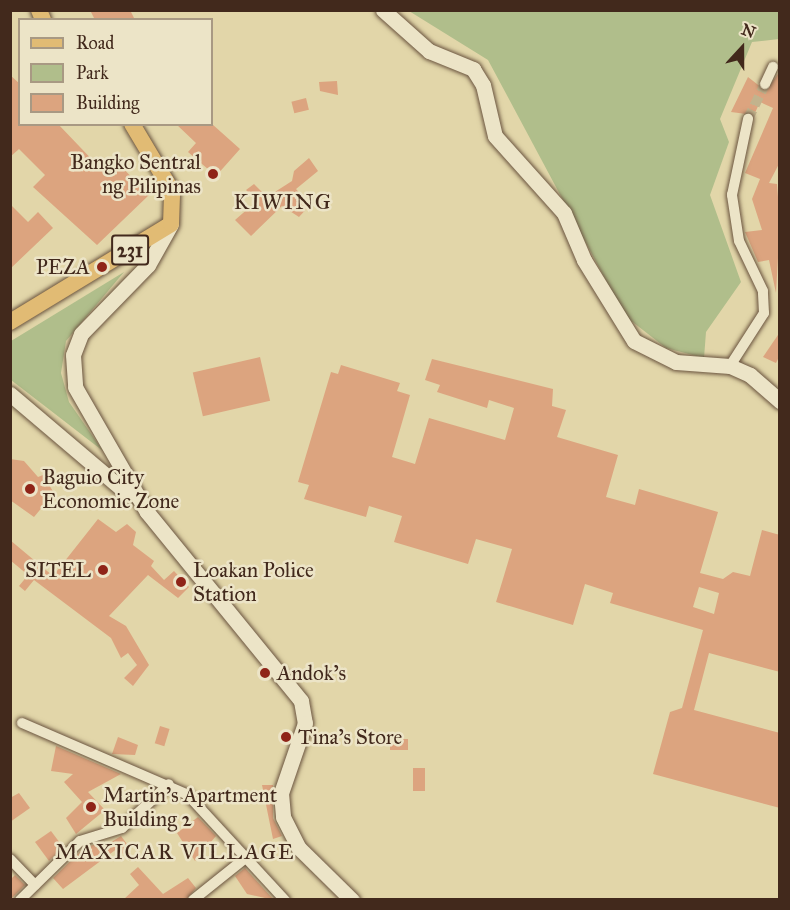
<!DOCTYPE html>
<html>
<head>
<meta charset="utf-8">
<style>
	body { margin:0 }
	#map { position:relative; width:790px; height:910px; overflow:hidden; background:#e2d6a9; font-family:"IM FELL Great Primer",serif }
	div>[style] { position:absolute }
	.green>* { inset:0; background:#b0be8b }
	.building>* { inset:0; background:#dca47f; transform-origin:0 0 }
	.street-tunnel>* { height:10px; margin-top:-5px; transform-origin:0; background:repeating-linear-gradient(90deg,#c2b38d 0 10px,transparent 0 15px) }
	.roads { filter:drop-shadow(0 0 2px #6a543f) drop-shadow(0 0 2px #6a543f) }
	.street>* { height:10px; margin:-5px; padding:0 5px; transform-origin:5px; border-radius:5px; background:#ece4c7 }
	.secondary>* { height:15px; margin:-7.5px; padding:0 7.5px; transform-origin:7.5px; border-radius:7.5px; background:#ece4c7 }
	.primary>* { height:16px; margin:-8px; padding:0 8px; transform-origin:8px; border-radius:8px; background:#e1bb74 }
	.dots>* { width:16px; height:16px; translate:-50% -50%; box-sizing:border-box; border:3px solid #ece4c7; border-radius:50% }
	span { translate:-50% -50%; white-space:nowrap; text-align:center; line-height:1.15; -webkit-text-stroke:5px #ece4c7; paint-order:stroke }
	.shield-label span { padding:2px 4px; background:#ece4c7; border:2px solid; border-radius:4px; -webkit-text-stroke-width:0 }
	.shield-label { font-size:20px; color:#42291c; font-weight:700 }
	.poi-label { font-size:21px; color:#42291c }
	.right { translate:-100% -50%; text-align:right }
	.left { translate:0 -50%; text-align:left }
	.neighbourhood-label { font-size:22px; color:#42291c; letter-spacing:1.5px }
	.frame { position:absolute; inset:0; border:12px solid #42291c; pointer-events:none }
	.legend { position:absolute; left:18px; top:18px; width:195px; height:108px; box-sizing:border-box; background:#ece4c7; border:2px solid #a89983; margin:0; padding:8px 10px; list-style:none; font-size:18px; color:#42291c }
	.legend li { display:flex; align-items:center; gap:12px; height:30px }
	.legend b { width:30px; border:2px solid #a89983 }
	.north { position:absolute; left:712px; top:18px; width:60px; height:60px; -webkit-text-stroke:4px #ece4c7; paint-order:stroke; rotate:21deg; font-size:16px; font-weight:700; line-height:24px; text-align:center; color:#42291c }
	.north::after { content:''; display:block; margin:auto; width:21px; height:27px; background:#42291c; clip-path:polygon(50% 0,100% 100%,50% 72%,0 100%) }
</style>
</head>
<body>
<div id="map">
	<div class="green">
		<i style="clip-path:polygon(409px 11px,779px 11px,779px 39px,752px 42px,720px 119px,729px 142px,710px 195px,741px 282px,706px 332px,704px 358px,666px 348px,625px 316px,488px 60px)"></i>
		<i style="clip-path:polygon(124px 272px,66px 341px,61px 373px,69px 402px,103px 451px,11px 380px,11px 341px)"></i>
	</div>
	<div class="building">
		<i style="clip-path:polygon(90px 10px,130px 10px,135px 20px,95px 20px)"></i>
		<i style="clip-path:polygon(780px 71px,780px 162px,769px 183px,777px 184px,780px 223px,776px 293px,769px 260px,758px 262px,745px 232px,762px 230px,752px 199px,760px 179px,745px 173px,773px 108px,760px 102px,754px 115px,731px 112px,748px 77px,766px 91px)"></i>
		<i style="clip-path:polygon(10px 75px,20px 84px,20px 124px,58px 124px,101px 169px,112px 157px,149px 195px,97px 245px,33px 187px,45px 175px,19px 149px,10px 157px)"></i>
		<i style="clip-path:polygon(337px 81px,338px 95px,320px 91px,319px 82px)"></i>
		<i style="left:306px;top:98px;width:12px;height:15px;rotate:76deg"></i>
		<i style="clip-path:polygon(176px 124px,212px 124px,240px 149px,216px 176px,188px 152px,196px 143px)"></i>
		<i style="clip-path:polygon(309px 158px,318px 171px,296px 189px,310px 205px,299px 217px,282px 206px,251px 236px,235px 220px,257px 201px,246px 190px,254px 184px,267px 197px,292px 181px,294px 171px)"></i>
		<i style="clip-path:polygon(10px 204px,28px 222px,38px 212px,53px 228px,10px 269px)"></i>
		<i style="clip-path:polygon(780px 332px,780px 355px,776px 363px,763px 357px)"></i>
		<i style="left:260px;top:357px;width:45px;height:69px;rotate:77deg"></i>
		<i style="clip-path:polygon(evenodd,432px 359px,553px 389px,552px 406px,566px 410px,557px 437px,618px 455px,606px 497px,635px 505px,639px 489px,718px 512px,700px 573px,723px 579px,733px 572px,750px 576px,762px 530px,780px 535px,780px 672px,709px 653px,694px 710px,780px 733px,780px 808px,653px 774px,670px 712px,682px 708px,703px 630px,610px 603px,613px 593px,585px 584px,573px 625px,496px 602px,512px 549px,476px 539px,468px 564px,394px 542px,402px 516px,369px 506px,366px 517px,304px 499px,309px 485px,298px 482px,331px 372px,338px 374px,341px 365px,400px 383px,397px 391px,410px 395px,392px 457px,415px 464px,429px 418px,505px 440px,514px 408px,489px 400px,487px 408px,437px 392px,440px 385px,425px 380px,432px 359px,699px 587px,719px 593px,714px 614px,693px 607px,699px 587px)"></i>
		<i style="clip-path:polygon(10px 459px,24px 461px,38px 477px,43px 475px,54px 493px,34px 517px,10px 500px)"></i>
		<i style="clip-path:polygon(98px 519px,116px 532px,127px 524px,136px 532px,133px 545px,154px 561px,151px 566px,164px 580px,174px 571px,189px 587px,178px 598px,148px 575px,109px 616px,126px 626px,149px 665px,133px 686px,124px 678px,137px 665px,128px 653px,121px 658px,111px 638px,34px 580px,25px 591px,19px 586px,28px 575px,10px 560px,10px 540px,53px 576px)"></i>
		<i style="left:160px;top:726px;width:10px;height:18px;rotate:17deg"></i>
		<i style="clip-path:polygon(118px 737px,138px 745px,135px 755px,112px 754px)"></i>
		<i style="left:390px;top:739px;width:18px;height:11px"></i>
		<i style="clip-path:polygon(56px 746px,121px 774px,88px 792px,105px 810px,76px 834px,66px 818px,82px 802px,64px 782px,73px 774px,51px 771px)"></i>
		<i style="left:425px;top:768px;width:23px;height:12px;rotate:90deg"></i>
		<i style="clip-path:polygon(262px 785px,273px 785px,273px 818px,282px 836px,273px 839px)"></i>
		<i style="clip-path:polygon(19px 793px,30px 808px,10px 822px,10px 798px)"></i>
		<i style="clip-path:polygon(198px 817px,216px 836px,195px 861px,177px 833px)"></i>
		<i style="clip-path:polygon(51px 831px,63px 847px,49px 861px,35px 842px)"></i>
		<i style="clip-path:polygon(121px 836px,130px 848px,123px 854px,118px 848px,63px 889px,53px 878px,84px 848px,96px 844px,100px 849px)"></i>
		<i style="clip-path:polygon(138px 867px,163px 894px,188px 878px,196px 888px,186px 900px,123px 900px,139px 885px,130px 874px)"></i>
		<i style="clip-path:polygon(245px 868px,274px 900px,247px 894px,235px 876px)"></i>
		<i style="clip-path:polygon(15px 875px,25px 885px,10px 900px,10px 880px)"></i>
	</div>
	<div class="street-tunnel">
		<i style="left:748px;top:119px;width:39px;rotate:-64deg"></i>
	</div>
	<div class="roads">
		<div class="street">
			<i style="left:765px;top:84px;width:19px;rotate:-65deg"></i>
			<i style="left:730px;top:366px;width:63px;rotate:-57.3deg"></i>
			<i style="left:764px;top:313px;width:22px;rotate:-93deg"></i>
			<i style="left:763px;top:291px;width:55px;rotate:-115.6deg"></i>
			<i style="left:739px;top:241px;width:47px;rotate:-98.7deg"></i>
			<i style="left:732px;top:195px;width:78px;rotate:-78.1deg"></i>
			<i style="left:22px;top:723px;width:181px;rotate:23.4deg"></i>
			<i style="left:188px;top:795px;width:143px;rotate:47.3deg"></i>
			<i style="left:10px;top:859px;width:36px;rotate:46deg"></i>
			<i style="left:20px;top:900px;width:84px;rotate:-44.5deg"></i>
			<i style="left:80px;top:841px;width:44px;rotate:-17.2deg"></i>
			<i style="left:122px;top:828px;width:64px;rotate:-43.1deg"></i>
			<i style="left:193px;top:900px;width:70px;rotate:-38.7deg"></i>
		</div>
		<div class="secondary">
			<i style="left:383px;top:10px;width:62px;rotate:41.7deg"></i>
			<i style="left:429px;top:51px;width:48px;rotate:22.2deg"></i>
			<i style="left:473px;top:69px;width:19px;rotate:58deg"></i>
			<i style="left:483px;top:85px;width:52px;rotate:76.8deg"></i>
			<i style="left:495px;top:136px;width:103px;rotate:48.1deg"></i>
			<i style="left:564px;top:213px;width:51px;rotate:66.9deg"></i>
			<i style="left:584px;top:260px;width:95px;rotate:58.3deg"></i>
			<i style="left:634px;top:341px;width:47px;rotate:26.6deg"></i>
			<i style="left:676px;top:362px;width:54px;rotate:4.2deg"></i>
			<i style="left:730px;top:366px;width:22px;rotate:24deg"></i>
			<i style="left:750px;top:375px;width:40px;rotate:41deg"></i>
			<i style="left:171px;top:224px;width:47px;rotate:119.3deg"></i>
			<i style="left:148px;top:265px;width:96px;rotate:134.2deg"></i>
			<i style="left:81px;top:334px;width:22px;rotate:111deg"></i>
			<i style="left:73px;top:355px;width:32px;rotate:86deg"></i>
			<i style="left:75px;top:387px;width:144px;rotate:60.1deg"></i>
			<i style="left:147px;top:512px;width:244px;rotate:50.8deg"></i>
			<i style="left:301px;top:701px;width:22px;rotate:80deg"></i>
			<i style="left:305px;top:723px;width:74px;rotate:108.9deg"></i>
			<i style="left:281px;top:793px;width:24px;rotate:85deg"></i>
			<i style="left:283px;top:817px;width:34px;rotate:63deg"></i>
			<i style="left:298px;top:847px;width:76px;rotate:44.5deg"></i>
			<i style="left:10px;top:394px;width:156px;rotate:40.3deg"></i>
		</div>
		<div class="primary">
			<i style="left:39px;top:10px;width:11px;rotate:68deg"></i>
			<i style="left:10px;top:322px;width:188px;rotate:-31.3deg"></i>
			<i style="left:171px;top:224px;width:33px;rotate:-88deg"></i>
			<i style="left:172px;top:191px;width:78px;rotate:-120.8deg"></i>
		</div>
	</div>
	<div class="dots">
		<i style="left:213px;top:174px;background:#8f2418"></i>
		<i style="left:102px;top:267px;background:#8f2418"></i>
		<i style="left:30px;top:489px;background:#8f2418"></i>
		<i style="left:103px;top:570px;background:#8f2418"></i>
		<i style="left:181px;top:582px;background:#8f2418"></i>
		<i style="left:265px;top:673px;background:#8f2418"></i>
		<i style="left:286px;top:737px;background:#8f2418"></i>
		<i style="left:91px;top:807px;background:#8f2418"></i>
	</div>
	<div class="shield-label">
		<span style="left:130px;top:250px">231</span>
	</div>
	<div class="poi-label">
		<span class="right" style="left:201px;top:174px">Bangko Sentral<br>ng Pilipinas</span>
		<span class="right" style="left:90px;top:267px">PEZA</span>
		<span class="left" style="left:42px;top:489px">Baguio City<br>Economic Zone</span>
		<span class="right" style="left:91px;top:570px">SITEL</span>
		<span class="left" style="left:193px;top:582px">Loakan Police<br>Station</span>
		<span class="left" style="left:277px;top:673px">Andok's</span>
		<span class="left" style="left:298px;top:737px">Tina's Store</span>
		<span class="left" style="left:103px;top:807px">Martin's Apartment<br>Building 2</span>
	</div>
	<div class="neighbourhood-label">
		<span style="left:283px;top:202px">KIWING</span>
		<span style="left:175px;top:852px">MAXICAR VILLAGE</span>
	</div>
	<div class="frame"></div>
	<ul class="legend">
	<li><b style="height:8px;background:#e1bb74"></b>Road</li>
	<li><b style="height:16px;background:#b0be8b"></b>Park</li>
	<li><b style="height:16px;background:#dca47f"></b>Building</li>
	</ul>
	<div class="north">N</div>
</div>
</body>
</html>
